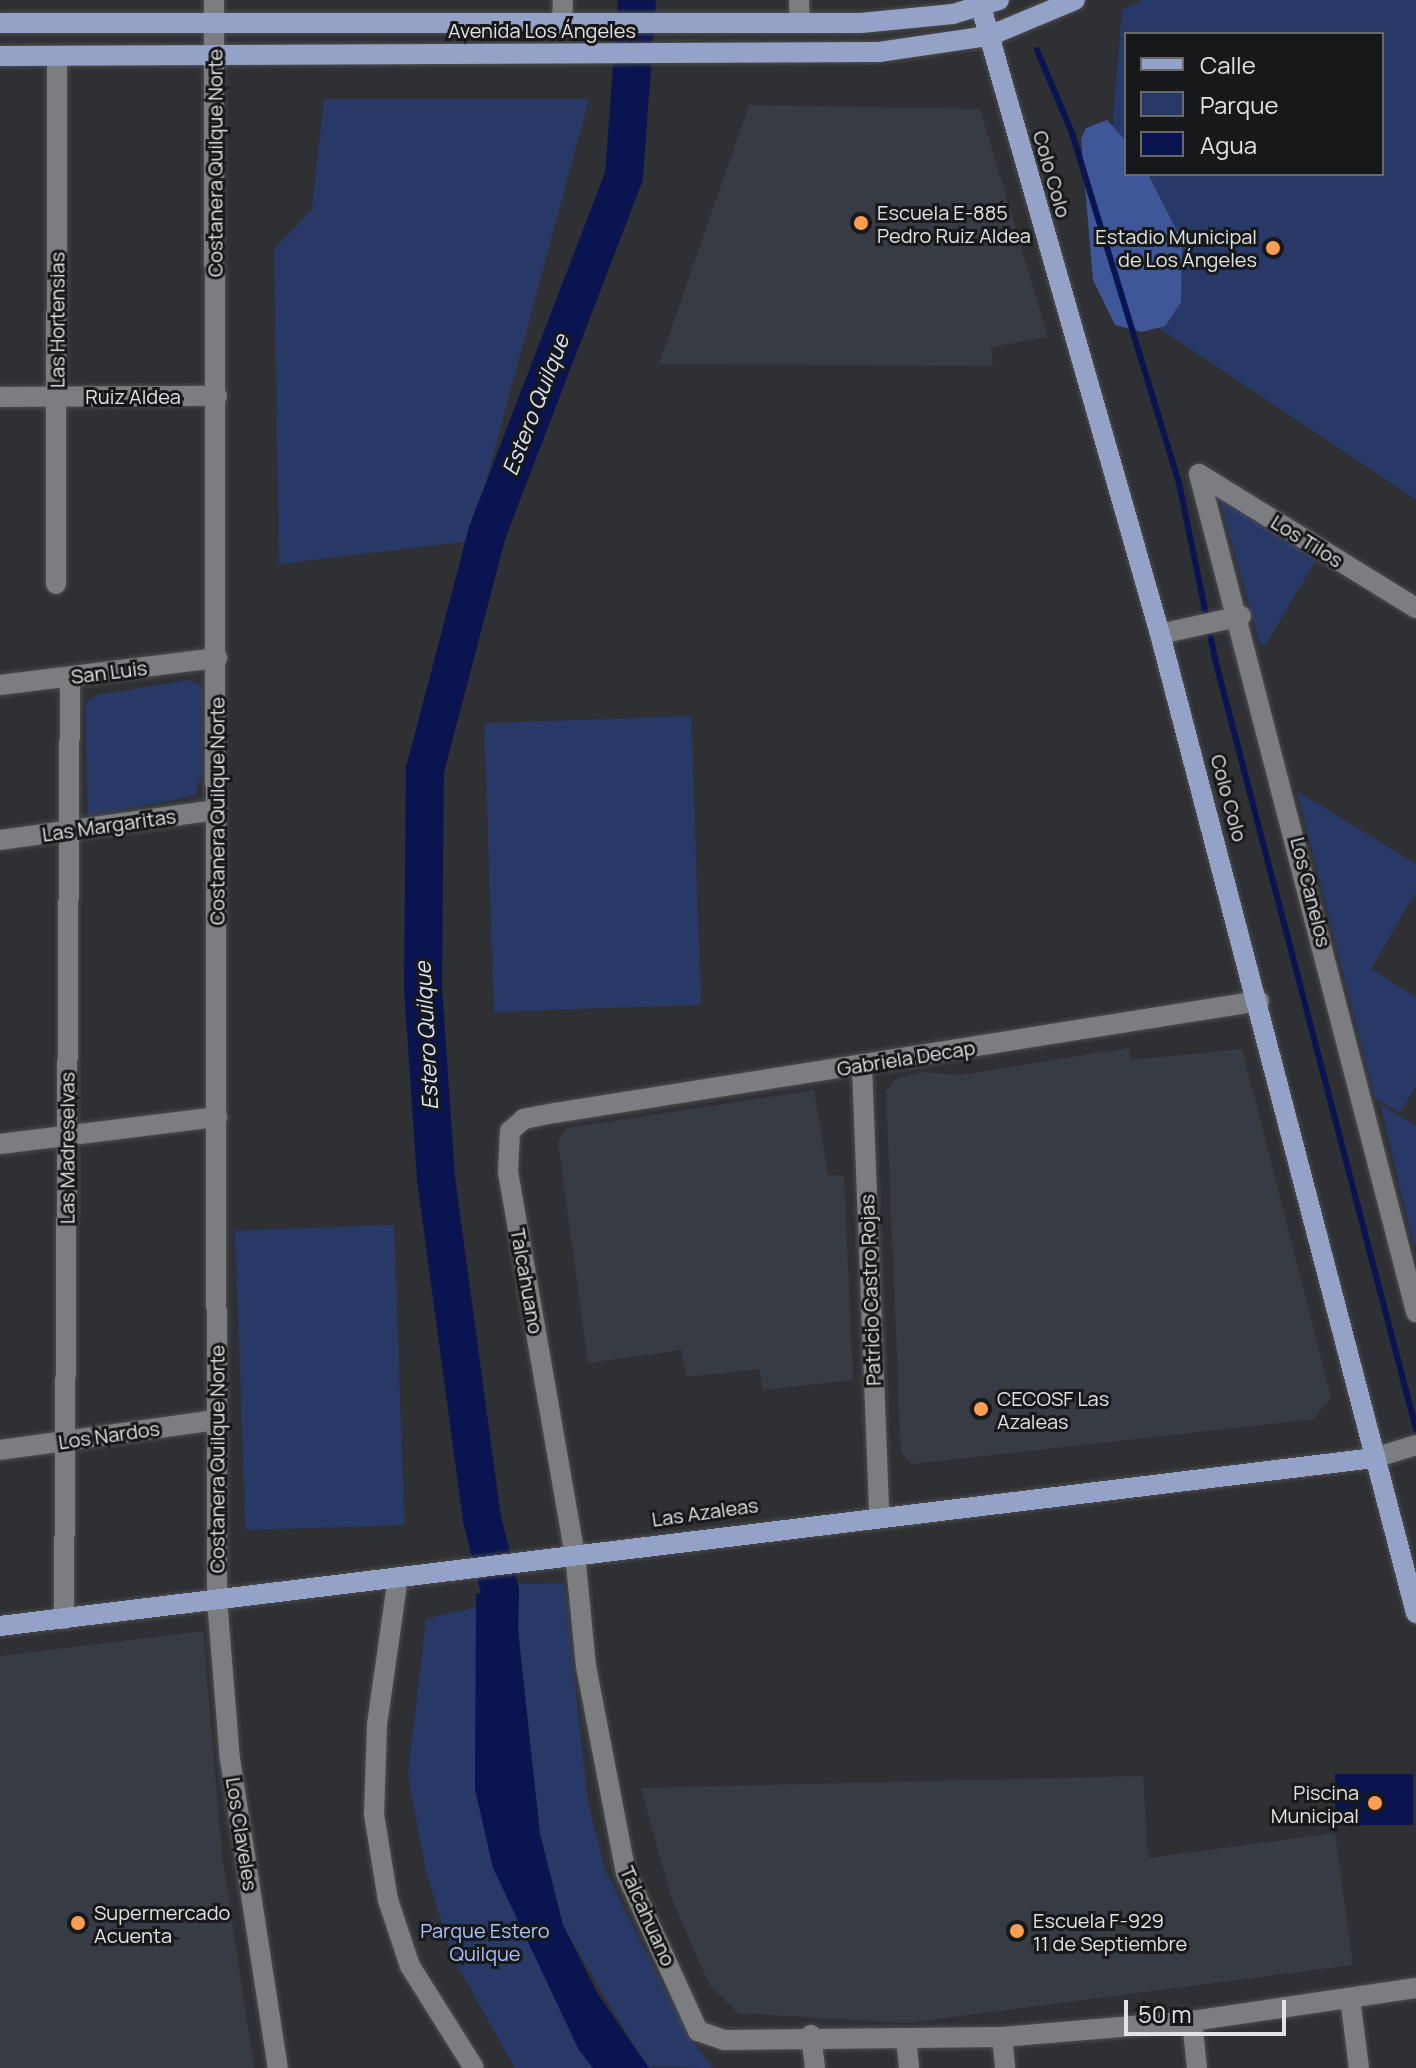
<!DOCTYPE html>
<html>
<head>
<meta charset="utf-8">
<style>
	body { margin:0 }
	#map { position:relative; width:1416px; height:2068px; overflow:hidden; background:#2f3034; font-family:Manrope,sans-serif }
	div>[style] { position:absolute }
	.built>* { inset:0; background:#373b44 }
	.green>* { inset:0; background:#293967; transform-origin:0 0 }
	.forest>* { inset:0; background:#3f5698 }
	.water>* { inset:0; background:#091450; transform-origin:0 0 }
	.stream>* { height:6px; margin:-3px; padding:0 3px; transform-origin:3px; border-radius:3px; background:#091450 }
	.river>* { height:38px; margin:-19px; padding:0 19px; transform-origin:19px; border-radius:19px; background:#091450 }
	.roads { filter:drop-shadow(0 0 2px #4c4d4f) drop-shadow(0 0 2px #4c4d4f) }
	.minor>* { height:20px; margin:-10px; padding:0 10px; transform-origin:10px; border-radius:10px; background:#7c7d81 }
	.major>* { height:20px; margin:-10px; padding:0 10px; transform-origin:10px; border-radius:10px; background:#94a2c7 }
	.dots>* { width:22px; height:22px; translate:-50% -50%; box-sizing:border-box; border:4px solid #17181a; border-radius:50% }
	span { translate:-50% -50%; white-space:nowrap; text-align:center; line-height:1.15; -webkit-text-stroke:6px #17181a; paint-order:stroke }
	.street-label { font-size:20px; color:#e1e2e4 }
	.poi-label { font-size:20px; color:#e1e2e4 }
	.left { translate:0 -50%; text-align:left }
	.right { translate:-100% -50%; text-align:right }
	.park-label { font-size:20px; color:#aac1f9 }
	.water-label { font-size:22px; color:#dce4f7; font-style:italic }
	.legend { position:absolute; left:1124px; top:32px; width:260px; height:144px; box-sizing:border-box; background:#17181a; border:2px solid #68696b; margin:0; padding:10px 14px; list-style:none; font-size:24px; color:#e1e2e4 }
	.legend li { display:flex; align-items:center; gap:16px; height:40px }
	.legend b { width:40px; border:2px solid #68696b }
	.scale { position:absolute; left:1124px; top:2000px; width:162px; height:36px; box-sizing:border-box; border:4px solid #e1e2e4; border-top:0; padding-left:10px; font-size:24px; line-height:28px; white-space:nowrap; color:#e1e2e4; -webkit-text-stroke:6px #17181a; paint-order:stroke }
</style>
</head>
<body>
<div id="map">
	<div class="built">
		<i style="clip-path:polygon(749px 105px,980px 109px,1048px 337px,991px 347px,993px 366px,659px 364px)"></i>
		<i style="clip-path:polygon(1129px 1048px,1131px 1060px,1242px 1049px,1331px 1397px,1314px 1419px,912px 1464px,901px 1452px,886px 1091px,896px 1079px,921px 1072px,960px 1075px)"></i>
		<i style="clip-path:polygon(814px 1090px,828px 1175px,844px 1176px,853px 1380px,763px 1390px,759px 1369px,686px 1377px,682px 1350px,588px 1363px,558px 1141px,567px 1128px)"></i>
		<i style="clip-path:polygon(203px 1631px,222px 1854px,254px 2068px,0 2068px,0 1656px)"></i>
		<i style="clip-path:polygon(1143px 1776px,1148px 1858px,1335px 1833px,1353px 1965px,906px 2023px,738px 2013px,710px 1986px,671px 1897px,641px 1788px)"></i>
	</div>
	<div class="green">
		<i style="clip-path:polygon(evenodd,1142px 0,1416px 0,1416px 500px,1148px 321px,1109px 170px,1122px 10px,1142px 0,1126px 34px,1382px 34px,1382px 174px,1126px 174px,1126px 34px)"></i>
		<i style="clip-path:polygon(324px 99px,589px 99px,470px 541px,279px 564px,274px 249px,312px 209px)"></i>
		<i style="clip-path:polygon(1216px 485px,1322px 550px,1265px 646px,1259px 642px)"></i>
		<i style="clip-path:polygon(188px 680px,202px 686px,203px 773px,194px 796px,88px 816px,85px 704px,96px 695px)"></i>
		<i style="left:691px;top:716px;width:289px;height:207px;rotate:88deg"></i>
		<i style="clip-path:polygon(1297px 791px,1416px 864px,1416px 892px,1371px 969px,1416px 997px,1416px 1086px,1400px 1113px,1375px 1098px)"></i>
		<i style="clip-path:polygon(1380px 1104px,1416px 1126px,1416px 1245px,1414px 1246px)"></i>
		<i style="left:394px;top:1225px;width:300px;height:159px;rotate:88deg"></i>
		<i style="clip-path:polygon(564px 1583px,588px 1803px,605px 1870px,688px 2035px,713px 2068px,646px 2066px,563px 1926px,540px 1834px,513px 1584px)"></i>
		<i style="clip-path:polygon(477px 1607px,475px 1789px,493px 1867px,593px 2068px,515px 2068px,451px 1954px,425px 1867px,408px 1775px,426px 1619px)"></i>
	</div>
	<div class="forest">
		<i style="clip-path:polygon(1107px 120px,1126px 141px,1126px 174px,1148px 174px,1182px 241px,1181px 302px,1165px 326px,1142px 332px,1115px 325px,1093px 280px,1081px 139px,1086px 128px)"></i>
	</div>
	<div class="water">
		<i style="clip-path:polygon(513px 1584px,540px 1834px,563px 1925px,598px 1994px,649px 2068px,593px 2068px,579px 2050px,493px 1868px,475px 1789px,476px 1594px)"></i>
		<i style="left:1413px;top:1774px;width:51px;height:78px;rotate:90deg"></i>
	</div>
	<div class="stream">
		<i style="left:1037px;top:50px;width:90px;rotate:67.1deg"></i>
		<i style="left:1072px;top:133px;width:366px;rotate:73deg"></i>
		<i style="left:1179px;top:483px;width:180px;rotate:78.4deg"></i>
		<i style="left:1215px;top:659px;width:796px;rotate:75.37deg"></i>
	</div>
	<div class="river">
		<i style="left:499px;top:1641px;width:50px;rotate:-88.9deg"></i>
		<i style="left:500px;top:1591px;width:74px;rotate:-104deg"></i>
		<i style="left:482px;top:1519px;width:344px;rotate:-97.7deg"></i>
		<i style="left:436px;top:1178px;width:190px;rotate:-93.9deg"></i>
		<i style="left:423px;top:988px;width:218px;rotate:-89.5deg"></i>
		<i style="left:425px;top:770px;width:245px;rotate:-75.3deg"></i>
		<i style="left:487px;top:533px;width:382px;rotate:-69deg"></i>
		<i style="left:624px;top:176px;width:176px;rotate:-85.8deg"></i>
	</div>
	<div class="roads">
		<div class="minor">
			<i style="left:214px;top:0;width:1599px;rotate:89.89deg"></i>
			<i style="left:217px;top:1599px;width:161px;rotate:85.4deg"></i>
			<i style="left:230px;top:1759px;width:313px;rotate:81.2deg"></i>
			<i style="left:799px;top:0;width:23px;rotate:88deg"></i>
			<i style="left:562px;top:24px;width:24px;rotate:-88deg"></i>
			<i style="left:0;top:397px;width:217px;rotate:-0.3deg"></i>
			<i style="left:1199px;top:474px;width:866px;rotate:75.48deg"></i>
			<i style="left:1199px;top:474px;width:255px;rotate:31.7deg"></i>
			<i style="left:56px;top:584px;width:528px;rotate:-89.89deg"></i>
			<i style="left:1160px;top:634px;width:83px;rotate:-12.5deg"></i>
			<i style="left:0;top:685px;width:219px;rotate:-7.1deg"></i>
			<i style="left:0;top:840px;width:219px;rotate:-7.9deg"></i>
			<i style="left:1259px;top:1001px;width:714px;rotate:170.97deg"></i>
			<i style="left:554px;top:1113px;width:31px;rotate:169deg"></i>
			<i style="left:524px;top:1119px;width:18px;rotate:139deg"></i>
			<i style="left:510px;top:1131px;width:41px;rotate:92.8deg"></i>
			<i style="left:508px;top:1172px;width:388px;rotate:80.1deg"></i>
			<i style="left:575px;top:1554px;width:113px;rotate:84.4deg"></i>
			<i style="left:586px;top:1666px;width:211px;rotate:79.1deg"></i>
			<i style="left:626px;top:1873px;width:174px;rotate:65.5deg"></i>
			<i style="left:698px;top:2031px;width:28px;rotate:19deg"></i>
			<i style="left:724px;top:2040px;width:278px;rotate:-0.6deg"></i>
			<i style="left:1002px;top:2037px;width:191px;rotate:-4.8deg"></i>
			<i style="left:1192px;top:2021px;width:226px;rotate:-8.4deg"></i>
			<i style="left:862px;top:1066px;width:448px;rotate:87.8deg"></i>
			<i style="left:0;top:1144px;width:219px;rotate:-7.1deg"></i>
			<i style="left:0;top:1450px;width:219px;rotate:-7.9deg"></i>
			<i style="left:1374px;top:1458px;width:44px;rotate:-17.2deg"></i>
			<i style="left:398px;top:1577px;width:149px;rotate:98.1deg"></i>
			<i style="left:377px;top:1725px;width:89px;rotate:91.9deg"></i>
			<i style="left:374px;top:1814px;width:87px;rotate:80.8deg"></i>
			<i style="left:388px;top:1900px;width:70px;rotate:71.6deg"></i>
			<i style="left:410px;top:1966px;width:120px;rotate:57.9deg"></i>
			<i style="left:64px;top:1619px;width:942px;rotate:-89.64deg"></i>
			<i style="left:1350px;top:1998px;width:71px;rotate:82.7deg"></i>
			<i style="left:1192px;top:2021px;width:47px;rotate:83.9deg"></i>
			<i style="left:811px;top:2035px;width:33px;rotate:83deg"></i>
			<i style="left:1002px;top:2037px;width:31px;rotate:84deg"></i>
			<i style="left:906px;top:2038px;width:30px;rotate:84deg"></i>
		</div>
		<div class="major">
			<i style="left:979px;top:0;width:659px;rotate:74.07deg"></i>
			<i style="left:1160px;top:634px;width:1012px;rotate:75.35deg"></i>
			<i style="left:0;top:23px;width:861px"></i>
			<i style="left:861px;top:23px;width:92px;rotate:-5.6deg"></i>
			<i style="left:953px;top:14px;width:48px;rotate:-16.9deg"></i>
			<i style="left:0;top:56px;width:879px;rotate:-0.26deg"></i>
			<i style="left:879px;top:52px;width:111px;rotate:-8.3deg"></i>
			<i style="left:989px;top:36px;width:93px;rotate:-22.7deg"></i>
			<i style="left:0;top:1626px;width:1384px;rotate:-6.97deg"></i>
		</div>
	</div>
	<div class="dots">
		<i style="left:861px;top:223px;background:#fb9e51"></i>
		<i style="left:1273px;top:248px;background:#fb9e51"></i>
		<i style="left:981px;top:1409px;background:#fb9e51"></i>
		<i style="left:1375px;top:1803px;background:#fb9e51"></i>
		<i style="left:78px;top:1923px;background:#fb9e51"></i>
		<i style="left:1017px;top:1931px;background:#fb9e51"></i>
	</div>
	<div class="street-label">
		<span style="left:542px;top:30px">Avenida Los Ángeles</span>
		<span style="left:215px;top:163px;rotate:-90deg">Costanera Quilque Norte</span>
		<span style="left:1052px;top:174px;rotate:74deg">Colo Colo</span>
		<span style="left:57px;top:320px;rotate:-90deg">Las Hortensias</span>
		<span style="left:133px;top:396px">Ruiz Aldea</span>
		<span style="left:1307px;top:541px;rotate:32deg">Los Tilos</span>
		<span style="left:109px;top:672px;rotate:-7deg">San Luis</span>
		<span style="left:1229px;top:798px;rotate:75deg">Colo Colo</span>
		<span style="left:217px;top:811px;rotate:-90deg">Costanera Quilque Norte</span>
		<span style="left:109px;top:825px;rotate:-8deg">Las Margaritas</span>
		<span style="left:1311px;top:892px;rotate:76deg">Los Canelos</span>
		<span style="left:906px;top:1058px;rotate:-9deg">Gabriela Decap</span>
		<span style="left:67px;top:1148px;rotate:-90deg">Las Madreselvas</span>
		<span style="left:527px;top:1281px;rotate:80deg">Talcahuano</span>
		<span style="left:870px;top:1290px;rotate:-92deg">Patricio Castro Rojas</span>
		<span style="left:109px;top:1435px;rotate:-8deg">Los Nardos</span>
		<span style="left:217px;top:1459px;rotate:-90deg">Costanera Quilque Norte</span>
		<span style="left:705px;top:1512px;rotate:-8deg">Las Azaleas</span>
		<span style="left:242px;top:1834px;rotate:81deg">Los Claveles</span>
		<span style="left:648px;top:1916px;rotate:66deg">Talcahuano</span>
	</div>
	<div class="poi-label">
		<span class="left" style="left:877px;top:224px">Escuela E-885<br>Pedro Ruiz Aldea</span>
		<span class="right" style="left:1257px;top:248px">Estadio Municipal<br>de Los Ángeles</span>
		<span class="left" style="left:997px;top:1410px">CECOSF Las<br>Azaleas</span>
		<span class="right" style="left:1359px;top:1804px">Piscina<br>Municipal</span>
		<span class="left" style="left:94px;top:1924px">Supermercado<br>Acuenta</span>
		<span class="left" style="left:1033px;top:1932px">Escuela F-929<br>11 de Septiembre</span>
	</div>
	<div class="park-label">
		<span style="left:485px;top:1942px">Parque Estero<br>Quilque</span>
	</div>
	<div class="water-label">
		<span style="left:536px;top:405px;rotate:-69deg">Estero Quilque</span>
		<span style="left:427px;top:1036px;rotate:-93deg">Estero Quilque</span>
	</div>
	<ul class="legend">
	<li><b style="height:10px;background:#94a2c7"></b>Calle</li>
	<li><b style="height:22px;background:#293967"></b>Parque</li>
	<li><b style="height:22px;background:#091450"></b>Agua</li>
	</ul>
	<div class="scale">50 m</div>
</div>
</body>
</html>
